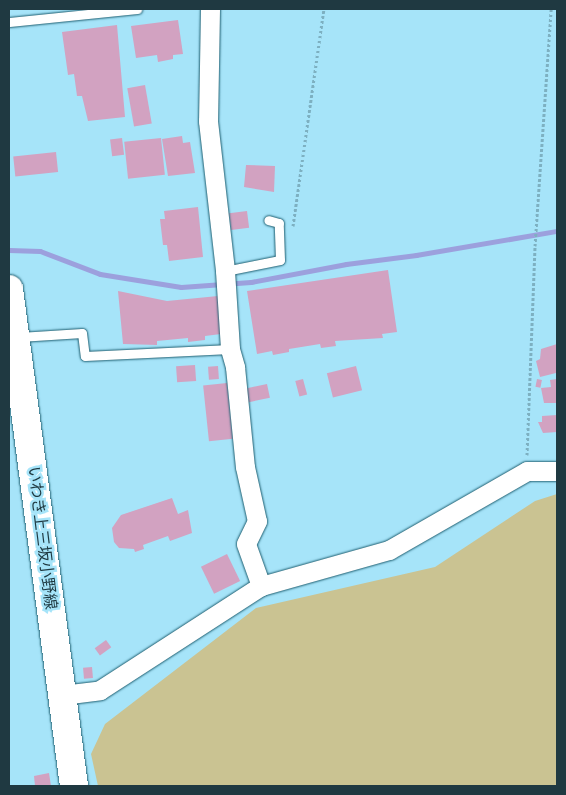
<!DOCTYPE html>
<html>
<head>
<meta charset="utf-8">
<style>
	body { margin:0 }
	#map { position:relative; width:566px; height:795px; overflow:hidden; background:#a6e4f9; font-family:Rubik,"Noto Sans JP",sans-serif }
	div>[style] { position:absolute }
	.green>* { inset:0; background:#cac392 }
	.stream>* { height:5px; margin:-2.5px; padding:0 2.5px; transform-origin:2.5px; border-radius:2.5px; background:#9ca0dd }
	.building>* { inset:0; background:#d2a2c1; transform-origin:0 0 }
	.path>* { height:3px; margin-top:-1.5px; transform-origin:0; background:repeating-linear-gradient(90deg,#7db0c1 0 2.5px,transparent 0 5px) }
	.roads { filter:drop-shadow(0 0 1px #1e5e70) drop-shadow(0 0 1px #1e5e70) }
	.service>* { height:9px; margin:-4.5px; padding:0 4.5px; transform-origin:4.5px; border-radius:4.5px; background:#fff }
	.minor>* { height:19px; margin:-9.5px; padding:0 9.5px; transform-origin:9.5px; border-radius:9.5px; background:#fff }
	.primary>* { height:28px; margin:-14px; padding:0 14px; transform-origin:14px; border-radius:14px; background:#fff }
	span { translate:-50% -50%; white-space:nowrap; text-align:center; line-height:1.15; -webkit-text-stroke:5px #a6e4f9; paint-order:stroke }
	.street-label { font-size:16px; color:#1f3941 }
	.frame { position:absolute; inset:0; border:10px solid #1f3941; pointer-events:none }
</style>
</head>
<body>
<div id="map">
	<div class="green">
		<i style="clip-path:polygon(557px 494px,557px 786px,98px 786px,91px 754px,105px 724px,256px 608px,435px 567px,535px 501px)"></i>
	</div>
	<div class="stream">
		<i style="left:9px;top:250px;width:31px;rotate:2deg"></i>
		<i style="left:40px;top:251px;width:64px;rotate:21deg"></i>
		<i style="left:100px;top:274px;width:82px;rotate:9.1deg"></i>
		<i style="left:181px;top:287px;width:70px;rotate:-4.1deg"></i>
		<i style="left:251px;top:282px;width:97px;rotate:-10.7deg"></i>
		<i style="left:346px;top:264px;width:71px;rotate:-7.3deg"></i>
		<i style="left:416px;top:255px;width:143px;rotate:-9.7deg"></i>
	</div>
	<div class="building">
		<i style="clip-path:polygon(178px 20px,183px 54px,173px 55px,173px 59px,158px 62px,157px 55px,136px 58px,131px 26px)"></i>
		<i style="clip-path:polygon(117px 25px,125px 117px,88px 121px,82px 96px,77px 96px,74px 74px,68px 75px,62px 32px)"></i>
		<i style="left:145px;top:85px;width:39px;height:18px;rotate:80deg"></i>
		<i style="clip-path:polygon(182px 136px,183px 143px,190px 142px,195px 173px,168px 176px,162px 139px)"></i>
		<i style="left:122px;top:138px;width:17px;height:12px;rotate:83deg"></i>
		<i style="left:161px;top:138px;width:37px;height:37px;rotate:84deg"></i>
		<i style="left:56px;top:152px;width:20px;height:43px;rotate:84deg"></i>
		<i style="clip-path:polygon(246px 165px,275px 166px,274px 192px,244px 187px)"></i>
		<i style="clip-path:polygon(198px 207px,203px 257px,169px 261px,167px 245px,163px 245px,160px 219px,165px 219px,164px 211px)"></i>
		<i style="left:247px;top:211px;width:17px;height:18px;rotate:83deg"></i>
		<i style="clip-path:polygon(388px 270px,397px 332px,382px 334px,383px 338px,335px 341px,336px 346px,321px 348px,320px 344px,289px 349px,289px 352px,273px 355px,272px 351px,257px 354px,247px 291px)"></i>
		<i style="clip-path:polygon(118px 291px,167px 301px,218px 296px,221px 334px,205px 336px,205px 340px,188px 342px,188px 338px,157px 341px,157px 345px,123px 344px)"></i>
		<i style="clip-path:polygon(557px 344px,556px 373px,540px 377px,536px 361px,540px 359px,541px 349px)"></i>
		<i style="left:195px;top:365px;width:16px;height:19px;rotate:86deg"></i>
		<i style="left:218px;top:366px;width:13px;height:10px;rotate:86deg"></i>
		<i style="left:356px;top:366px;width:25px;height:30px;rotate:76deg"></i>
		<i style="left:303px;top:379px;width:16px;height:8px;rotate:75deg"></i>
		<i style="left:537px;top:379px;width:5px;height:8px;rotate:11deg"></i>
		<i style="clip-path:polygon(557px 379px,557px 403px,544px 403px,541px 388px,551px 387px,550px 380px)"></i>
		<i style="left:227px;top:383px;width:56px;height:24px;rotate:84deg"></i>
		<i style="left:267px;top:384px;width:14px;height:24px;rotate:78deg"></i>
		<i style="clip-path:polygon(557px 415px,557px 432px,543px 433px,538px 422px,542px 422px,542px 416px)"></i>
		<i style="clip-path:polygon(172px 498px,178px 514px,188px 510px,192px 533px,170px 541px,168px 536px,143px 545px,144px 549px,135px 552px,134px 549px,119px 548px,114px 542px,112px 528px,121px 515px)"></i>
		<i style="left:227px;top:554px;width:30px;height:29px;rotate:64deg"></i>
		<i style="left:106px;top:640px;width:9px;height:14px;rotate:54deg"></i>
		<i style="left:92px;top:667px;width:11px;height:9px;rotate:85deg"></i>
		<i style="clip-path:polygon(49px 773px,51px 786px,35px 786px,34px 776px)"></i>
	</div>
	<div class="path">
		<i style="left:293px;top:226px;width:219px;rotate:-81.9deg"></i>
		<i style="left:527px;top:455px;width:209px;rotate:-87.8deg"></i>
		<i style="left:535px;top:246px;width:238px;rotate:-86.1deg"></i>
	</div>
	<div class="roads">
		<div class="service">
			<i style="left:9px;top:22px;width:129px;rotate:-5.8deg"></i>
			<i style="left:225px;top:271px;width:56px;rotate:-11.3deg"></i>
			<i style="left:280px;top:260px;width:37px;rotate:-92deg"></i>
			<i style="left:279px;top:223px;width:11px;rotate:-165deg"></i>
			<i style="left:19px;top:337px;width:63px;rotate:-3.6deg"></i>
			<i style="left:82px;top:333px;width:23px;rotate:83deg"></i>
			<i style="left:85px;top:356px;width:145px;rotate:-2.8deg"></i>
		</div>
		<div class="minor">
			<i style="left:210px;top:9px;width:112px;rotate:91deg"></i>
			<i style="left:208px;top:121px;width:151px;rotate:83.5deg"></i>
			<i style="left:225px;top:271px;width:78px;rotate:86.3deg"></i>
			<i style="left:230px;top:349px;width:19px;rotate:74deg"></i>
			<i style="left:235px;top:367px;width:100px;rotate:84.3deg"></i>
			<i style="left:245px;top:467px;width:55px;rotate:77.5deg"></i>
			<i style="left:257px;top:521px;width:25px;rotate:116deg"></i>
			<i style="left:246px;top:544px;width:45px;rotate:70.3deg"></i>
			<i style="left:62px;top:695px;width:38px;rotate:-7deg"></i>
			<i style="left:100px;top:690px;width:192px;rotate:-32.9deg"></i>
			<i style="left:261px;top:586px;width:133px;rotate:-15.7deg"></i>
			<i style="left:389px;top:550px;width:159px;rotate:-29.8deg"></i>
			<i style="left:527px;top:471px;width:30px"></i>
		</div>
		<div class="primary">
			<i style="left:9px;top:289px;width:501px;rotate:82.55deg"></i>
		</div>
	</div>
	<div class="street-label">
		<span style="left:42px;top:538px;rotate:83deg">いわき上三坂小野線</span>
	</div>
	<div class="frame"></div>
</div>
</body>
</html>
